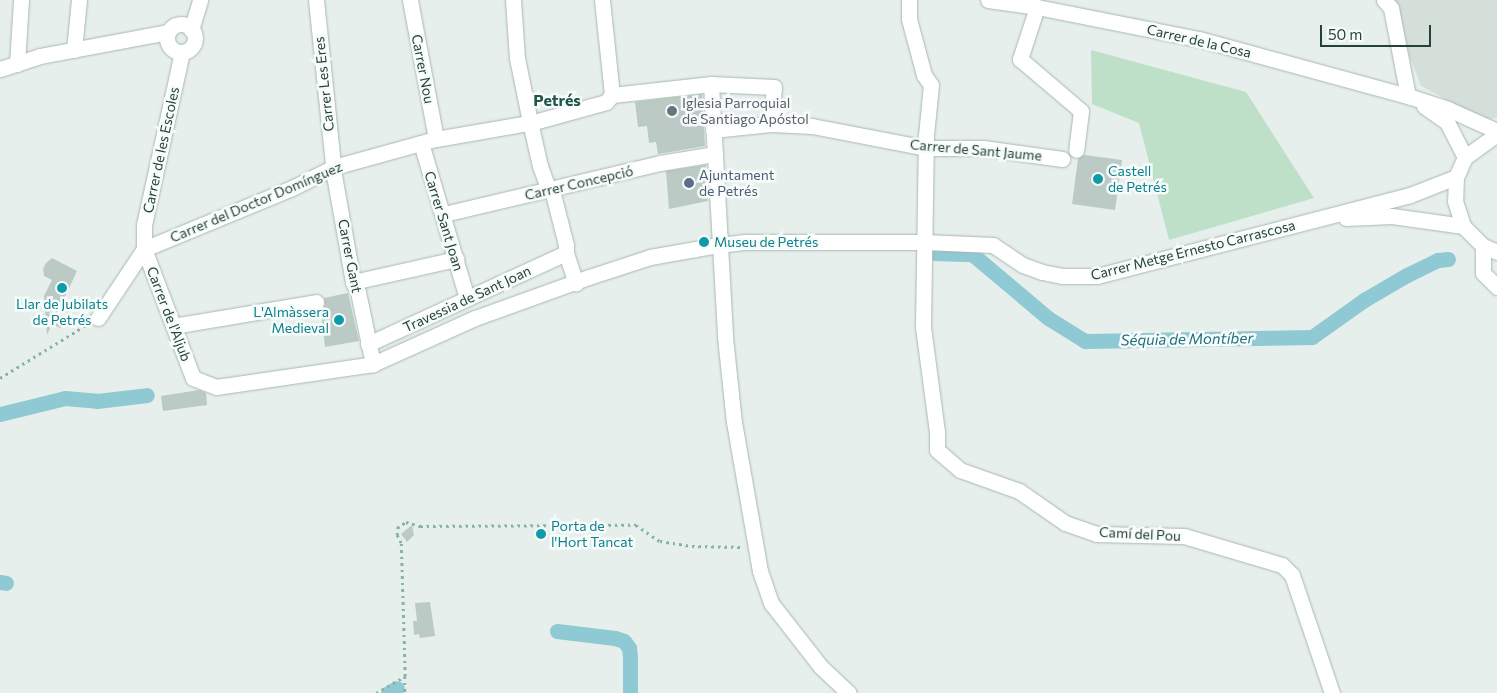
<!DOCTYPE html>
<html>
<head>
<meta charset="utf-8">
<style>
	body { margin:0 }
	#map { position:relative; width:1497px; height:693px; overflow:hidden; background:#e6efeb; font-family:Commissioner,sans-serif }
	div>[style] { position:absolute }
	.built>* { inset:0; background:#d4dfda }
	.green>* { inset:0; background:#bfe0c8 }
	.canal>* { height:15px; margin:-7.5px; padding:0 7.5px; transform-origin:7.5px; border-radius:7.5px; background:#8ec9d4 }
	.building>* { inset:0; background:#bbcac4 }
	.path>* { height:2.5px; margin-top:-1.25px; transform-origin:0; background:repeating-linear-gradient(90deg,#86b3a5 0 2.5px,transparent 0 6.5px) }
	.roads { filter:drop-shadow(0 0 1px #a8b8b2) drop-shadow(0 0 1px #a8b8b2) }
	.minor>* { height:15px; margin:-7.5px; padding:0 7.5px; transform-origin:7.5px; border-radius:7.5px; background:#fff }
	.minor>.ring { margin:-7.5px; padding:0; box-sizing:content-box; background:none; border:15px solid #fff; border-radius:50% }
	.secondary>* { height:15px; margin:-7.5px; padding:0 7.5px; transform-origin:7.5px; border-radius:7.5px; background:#fff }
	.dots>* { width:14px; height:14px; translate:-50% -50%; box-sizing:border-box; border:2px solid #f7fbf9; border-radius:50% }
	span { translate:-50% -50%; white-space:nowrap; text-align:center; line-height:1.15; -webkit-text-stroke:5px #f7fbf9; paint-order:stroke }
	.street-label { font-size:14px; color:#24423a }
	.worship-label { font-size:14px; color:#5b616d }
	.left { translate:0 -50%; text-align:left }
	.culture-label { font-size:14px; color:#0d838f }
	.right { translate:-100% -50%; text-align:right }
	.service-label { font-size:14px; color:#4e5e75 }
	.water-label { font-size:15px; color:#1c6f80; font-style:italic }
	.quarter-label { font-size:16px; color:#1f5548; font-weight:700 }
	.scale { position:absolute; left:1320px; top:25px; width:111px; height:22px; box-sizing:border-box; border:2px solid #24423a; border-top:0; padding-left:6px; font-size:15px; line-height:18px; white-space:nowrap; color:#24423a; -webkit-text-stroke:4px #f7fbf9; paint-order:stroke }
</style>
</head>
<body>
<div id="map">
	<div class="built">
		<i style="clip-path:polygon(1388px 0,1497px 0,1497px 118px,1483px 119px,1421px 86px)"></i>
	</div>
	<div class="green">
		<i style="clip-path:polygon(1091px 50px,1246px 92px,1314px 198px,1169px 240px,1139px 123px,1092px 104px)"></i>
	</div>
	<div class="canal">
		<i style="left:934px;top:253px;width:38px;rotate:2deg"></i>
		<i style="left:972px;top:254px;width:99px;rotate:40.1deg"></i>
		<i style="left:1048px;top:318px;width:44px;rotate:31.9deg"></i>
		<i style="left:1085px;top:341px;width:227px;rotate:-1deg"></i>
		<i style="left:1312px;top:337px;width:64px;rotate:-35.4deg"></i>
		<i style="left:1364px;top:300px;width:50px;rotate:-30.2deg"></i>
		<i style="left:1407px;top:275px;width:34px;rotate:-26deg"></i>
		<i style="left:1438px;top:260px;width:10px;rotate:-6deg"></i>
		<i style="left:0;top:414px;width:67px;rotate:-13.8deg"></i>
		<i style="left:65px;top:398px;width:32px;rotate:5deg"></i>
		<i style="left:97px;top:401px;width:50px;rotate:-6.8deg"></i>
		<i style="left:0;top:582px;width:6px;rotate:9deg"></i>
		<i style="left:557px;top:631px;width:58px;rotate:6.9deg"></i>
		<i style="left:615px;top:638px;width:9px;rotate:18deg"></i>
		<i style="left:624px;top:641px;width:9px;rotate:54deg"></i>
		<i style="left:629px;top:648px;width:9px;rotate:84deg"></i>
		<i style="left:630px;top:657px;width:36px;rotate:90deg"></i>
		<i style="left:388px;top:693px;width:10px;rotate:-29deg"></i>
	</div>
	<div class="building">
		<i style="clip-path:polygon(702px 94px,705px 146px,658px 154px,656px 142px,649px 143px,647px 126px,638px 127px,635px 102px)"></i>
		<i style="clip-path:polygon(1084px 155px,1122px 160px,1115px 210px,1072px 204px,1078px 159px)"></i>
		<i style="clip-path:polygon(706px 165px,708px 201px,669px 209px,666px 171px)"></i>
		<i style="clip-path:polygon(52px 258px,77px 271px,57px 314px,71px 320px,60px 328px,52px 324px,47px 335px,44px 296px,52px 280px,44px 276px,43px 269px,46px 263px)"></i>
		<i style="clip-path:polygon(348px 293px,359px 341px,325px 347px,321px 310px,325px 305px,324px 298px)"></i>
		<i style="clip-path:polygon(199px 390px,206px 393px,207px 405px,163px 411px,161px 396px)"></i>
		<i style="clip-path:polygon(412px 525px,414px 535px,407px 542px,401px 534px)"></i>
		<i style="clip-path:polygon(430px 602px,435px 636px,420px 638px,419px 634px,414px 635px,413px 621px,417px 621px,415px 603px)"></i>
	</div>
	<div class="path">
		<i style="left:0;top:378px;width:101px;rotate:-31.6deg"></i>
		<i style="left:405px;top:676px;width:17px;rotate:90deg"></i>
		<i style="left:376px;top:693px;width:34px;rotate:-30deg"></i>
		<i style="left:405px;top:676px;width:133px;rotate:-91.7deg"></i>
		<i style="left:401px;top:543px;width:9px;rotate:-117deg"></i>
		<i style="left:397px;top:535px;width:7px;rotate:-90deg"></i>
		<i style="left:397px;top:528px;width:11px;rotate:-34deg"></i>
		<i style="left:406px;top:522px;width:15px;rotate:16deg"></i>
		<i style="left:420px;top:526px;width:216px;rotate:-0.3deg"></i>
		<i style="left:636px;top:525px;width:29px;rotate:34deg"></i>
		<i style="left:660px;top:541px;width:32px;rotate:9deg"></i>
		<i style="left:692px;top:546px;width:50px;rotate:1.1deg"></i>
	</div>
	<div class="roads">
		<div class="minor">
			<i style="left:316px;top:0;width:176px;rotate:84.1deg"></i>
			<i style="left:334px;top:175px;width:109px;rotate:79.9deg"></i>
			<i style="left:353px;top:282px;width:11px;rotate:63deg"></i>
			<i style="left:358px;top:292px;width:74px;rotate:78.2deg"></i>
			<i style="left:410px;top:0;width:141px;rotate:79.4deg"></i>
			<i style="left:513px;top:0;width:58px;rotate:86.1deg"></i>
			<i style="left:517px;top:58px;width:65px;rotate:78.5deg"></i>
			<i style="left:530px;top:122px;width:45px;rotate:77.2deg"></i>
			<i style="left:540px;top:166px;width:20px;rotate:70deg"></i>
			<i style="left:547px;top:185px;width:7px;rotate:45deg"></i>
			<i style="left:552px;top:190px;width:57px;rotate:75.7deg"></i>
			<i style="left:566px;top:245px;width:8px;rotate:90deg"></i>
			<i style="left:566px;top:253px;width:32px;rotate:72deg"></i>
			<i style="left:602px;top:0;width:96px;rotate:84deg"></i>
			<i style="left:909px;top:0;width:19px;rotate:90deg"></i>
			<i style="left:909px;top:19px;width:58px;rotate:75deg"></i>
			<i style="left:924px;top:75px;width:12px;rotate:55deg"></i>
			<i style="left:931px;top:85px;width:50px;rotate:95.7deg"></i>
			<i style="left:926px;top:135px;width:192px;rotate:90.9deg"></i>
			<i style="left:923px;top:327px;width:106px;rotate:82.4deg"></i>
			<i style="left:937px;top:432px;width:18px;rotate:90deg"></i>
			<i style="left:937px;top:450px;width:30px;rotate:41deg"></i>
			<i style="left:960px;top:470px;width:63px;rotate:19.6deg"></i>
			<i style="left:1019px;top:491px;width:56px;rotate:34.8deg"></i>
			<i style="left:1065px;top:523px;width:34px;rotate:19deg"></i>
			<i style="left:1097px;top:534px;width:87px;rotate:1.3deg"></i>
			<i style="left:1184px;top:536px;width:102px;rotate:16.5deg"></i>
			<i style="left:1282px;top:565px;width:14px;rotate:45deg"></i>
			<i style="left:1292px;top:575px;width:125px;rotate:71.3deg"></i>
			<i style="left:988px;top:0;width:49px;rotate:8.1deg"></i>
			<i style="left:1037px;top:7px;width:165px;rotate:11.2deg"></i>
			<i style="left:1199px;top:39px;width:217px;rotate:15.3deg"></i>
			<i style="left:1408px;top:96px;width:42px;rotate:18deg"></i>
			<i style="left:1448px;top:109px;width:54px;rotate:24.2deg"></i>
			<i style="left:1384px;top:0;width:11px;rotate:49deg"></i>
			<i style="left:1391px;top:8px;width:90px;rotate:79.1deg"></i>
			<i style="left:1037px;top:7px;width:55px;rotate:108.1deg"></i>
			<i style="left:1020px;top:59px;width:80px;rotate:40.4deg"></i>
			<i style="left:1081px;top:111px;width:39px;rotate:97deg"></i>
			<i class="ring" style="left:167px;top:24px;width:13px;height:13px"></i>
			<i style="left:191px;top:30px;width:31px;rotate:-73deg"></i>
			<i style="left:74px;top:50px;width:50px;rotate:-84.3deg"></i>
			<i style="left:182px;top:52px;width:177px;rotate:102.4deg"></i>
			<i style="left:144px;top:225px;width:24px;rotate:90deg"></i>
			<i style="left:144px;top:249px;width:138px;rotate:69.2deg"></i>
			<i style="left:193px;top:378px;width:25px;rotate:21deg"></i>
			<i style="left:216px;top:387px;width:159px;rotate:-8.3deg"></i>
			<i style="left:373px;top:364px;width:112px;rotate:-24.3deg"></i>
			<i style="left:475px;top:318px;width:121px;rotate:-19.8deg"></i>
			<i style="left:589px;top:277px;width:64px;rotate:-18.2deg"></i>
			<i style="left:650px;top:257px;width:70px;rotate:-9.9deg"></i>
			<i style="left:719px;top:245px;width:26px;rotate:-7deg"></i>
			<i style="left:745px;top:242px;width:179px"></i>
			<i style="left:924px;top:242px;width:69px;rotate:2.5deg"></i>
			<i style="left:993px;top:245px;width:36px;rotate:34deg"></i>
			<i style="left:1023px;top:265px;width:20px;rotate:20deg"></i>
			<i style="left:1042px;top:272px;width:20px;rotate:11deg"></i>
			<i style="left:1062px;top:276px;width:35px"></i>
			<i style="left:1097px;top:276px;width:323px;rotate:-14.5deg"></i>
			<i style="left:1410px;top:195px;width:49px;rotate:-21.4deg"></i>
			<i style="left:17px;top:64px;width:64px;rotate:-86.4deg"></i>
			<i style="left:0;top:69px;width:42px;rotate:-18deg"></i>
			<i style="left:40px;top:56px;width:130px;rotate:-10.6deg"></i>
			<i style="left:711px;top:84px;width:253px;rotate:86.8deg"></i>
			<i style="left:725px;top:337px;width:85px;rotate:84deg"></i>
			<i style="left:734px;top:422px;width:151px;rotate:80.1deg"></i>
			<i style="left:760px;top:571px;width:34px;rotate:71deg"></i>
			<i style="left:771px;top:603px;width:81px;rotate:52deg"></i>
			<i style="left:821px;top:667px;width:38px;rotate:43deg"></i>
			<i style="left:1424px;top:106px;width:28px;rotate:35deg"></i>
			<i style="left:1447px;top:122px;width:39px;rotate:63deg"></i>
			<i style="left:713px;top:130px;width:58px;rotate:-5.9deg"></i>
			<i style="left:771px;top:124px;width:41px;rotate:2.8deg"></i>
			<i style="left:812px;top:126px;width:116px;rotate:10.9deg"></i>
			<i style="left:926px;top:148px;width:57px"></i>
			<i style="left:983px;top:148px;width:80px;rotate:7.9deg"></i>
			<i style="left:421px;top:143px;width:162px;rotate:73.5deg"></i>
			<i style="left:444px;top:214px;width:222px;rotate:-13.3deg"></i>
			<i style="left:660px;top:163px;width:56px;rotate:-9.3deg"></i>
			<i style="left:1346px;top:218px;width:46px;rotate:-2.5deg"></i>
			<i style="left:1392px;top:216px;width:72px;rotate:8deg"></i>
			<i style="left:1483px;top:246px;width:27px;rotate:90deg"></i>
			<i style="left:1483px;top:273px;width:20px;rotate:45deg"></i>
			<i style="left:353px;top:282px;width:106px;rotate:-12.6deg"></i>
			<i style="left:98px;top:318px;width:83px;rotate:-56.3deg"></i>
			<i style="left:144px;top:249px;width:160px;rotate:-22.4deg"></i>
			<i style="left:292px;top:188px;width:47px;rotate:-26.6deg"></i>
			<i style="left:334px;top:167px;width:106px;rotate:-15.4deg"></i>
			<i style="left:436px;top:139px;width:99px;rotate:-9.8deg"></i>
			<i style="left:534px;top:122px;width:75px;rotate:-15.5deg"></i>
			<i style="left:606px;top:102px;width:9px;rotate:-49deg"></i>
			<i style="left:612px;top:95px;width:100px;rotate:-6.3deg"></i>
			<i style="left:711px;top:84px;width:63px;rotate:2.7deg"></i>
			<i style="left:774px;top:87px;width:37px;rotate:95deg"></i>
			<i style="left:173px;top:326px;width:145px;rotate:-9.5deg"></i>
			<i style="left:368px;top:344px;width:218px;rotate:-24.7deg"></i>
		</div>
		<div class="secondary">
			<i style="left:1497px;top:134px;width:39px;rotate:144deg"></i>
			<i style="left:1465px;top:157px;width:22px;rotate:114deg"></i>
			<i style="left:1456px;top:177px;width:24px;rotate:92deg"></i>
			<i style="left:1455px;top:201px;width:26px;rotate:72deg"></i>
			<i style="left:1463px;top:226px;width:28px;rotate:45deg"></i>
			<i style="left:1483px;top:246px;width:15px;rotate:23deg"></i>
		</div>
	</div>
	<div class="dots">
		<i style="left:672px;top:111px;background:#6b7280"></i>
		<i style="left:1098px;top:179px;background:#0f9aa8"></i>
		<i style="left:689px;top:183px;background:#5c6f8a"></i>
		<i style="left:704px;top:242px;background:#0f9aa8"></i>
		<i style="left:62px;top:288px;background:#0f9aa8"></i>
		<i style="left:339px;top:320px;background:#0f9aa8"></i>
		<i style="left:541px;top:534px;background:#0f9aa8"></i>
	</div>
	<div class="street-label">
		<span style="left:1199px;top:41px;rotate:13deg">Carrer de la Cosa</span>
		<span style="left:423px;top:69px;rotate:79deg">Carrer Nou</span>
		<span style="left:324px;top:84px;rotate:-96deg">Carrer Les Eres</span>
		<span style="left:161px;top:150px;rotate:-78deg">Carrer de les Escoles</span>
		<span style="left:976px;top:150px;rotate:5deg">Carrer de Sant Jaume</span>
		<span style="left:579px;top:183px;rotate:-13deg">Carrer Concepció</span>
		<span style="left:256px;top:202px;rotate:-23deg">Carrer del Doctor Domínguez</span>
		<span style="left:444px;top:221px;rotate:73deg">Carrer Sant Joan</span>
		<span style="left:1193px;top:250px;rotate:-14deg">Carrer Metge Ernesto Carrascosa</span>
		<span style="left:350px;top:256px;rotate:79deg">Carrer Gant</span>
		<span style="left:467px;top:299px;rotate:-25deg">Travessia de Sant Joan</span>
		<span style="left:169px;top:314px;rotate:69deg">Carrer de l'Aljub</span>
		<span style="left:1140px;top:534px;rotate:3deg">Camí del Pou</span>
	</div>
	<div class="worship-label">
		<span class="left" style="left:682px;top:111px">Iglesia Parroquial<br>de Santiago Apóstol</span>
	</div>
	<div class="culture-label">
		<span class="left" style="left:1108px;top:179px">Castell<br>de Petrés</span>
		<span class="left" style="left:714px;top:242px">Museu de Petrés</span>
		<span style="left:62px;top:312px">Llar de Jubilats<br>de Petrés</span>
		<span class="right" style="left:329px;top:320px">L'Almàssera<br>Medieval</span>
		<span class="left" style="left:551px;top:534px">Porta de<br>l'Hort Tancat</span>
	</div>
	<div class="service-label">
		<span class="left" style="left:699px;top:183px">Ajuntament<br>de Petrés</span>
	</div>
	<div class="water-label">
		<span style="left:1187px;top:339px;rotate:-1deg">Séquia de Montíber</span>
	</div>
	<div class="quarter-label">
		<span style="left:557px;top:100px">Petrés</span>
	</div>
	<div class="scale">50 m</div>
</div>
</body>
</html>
